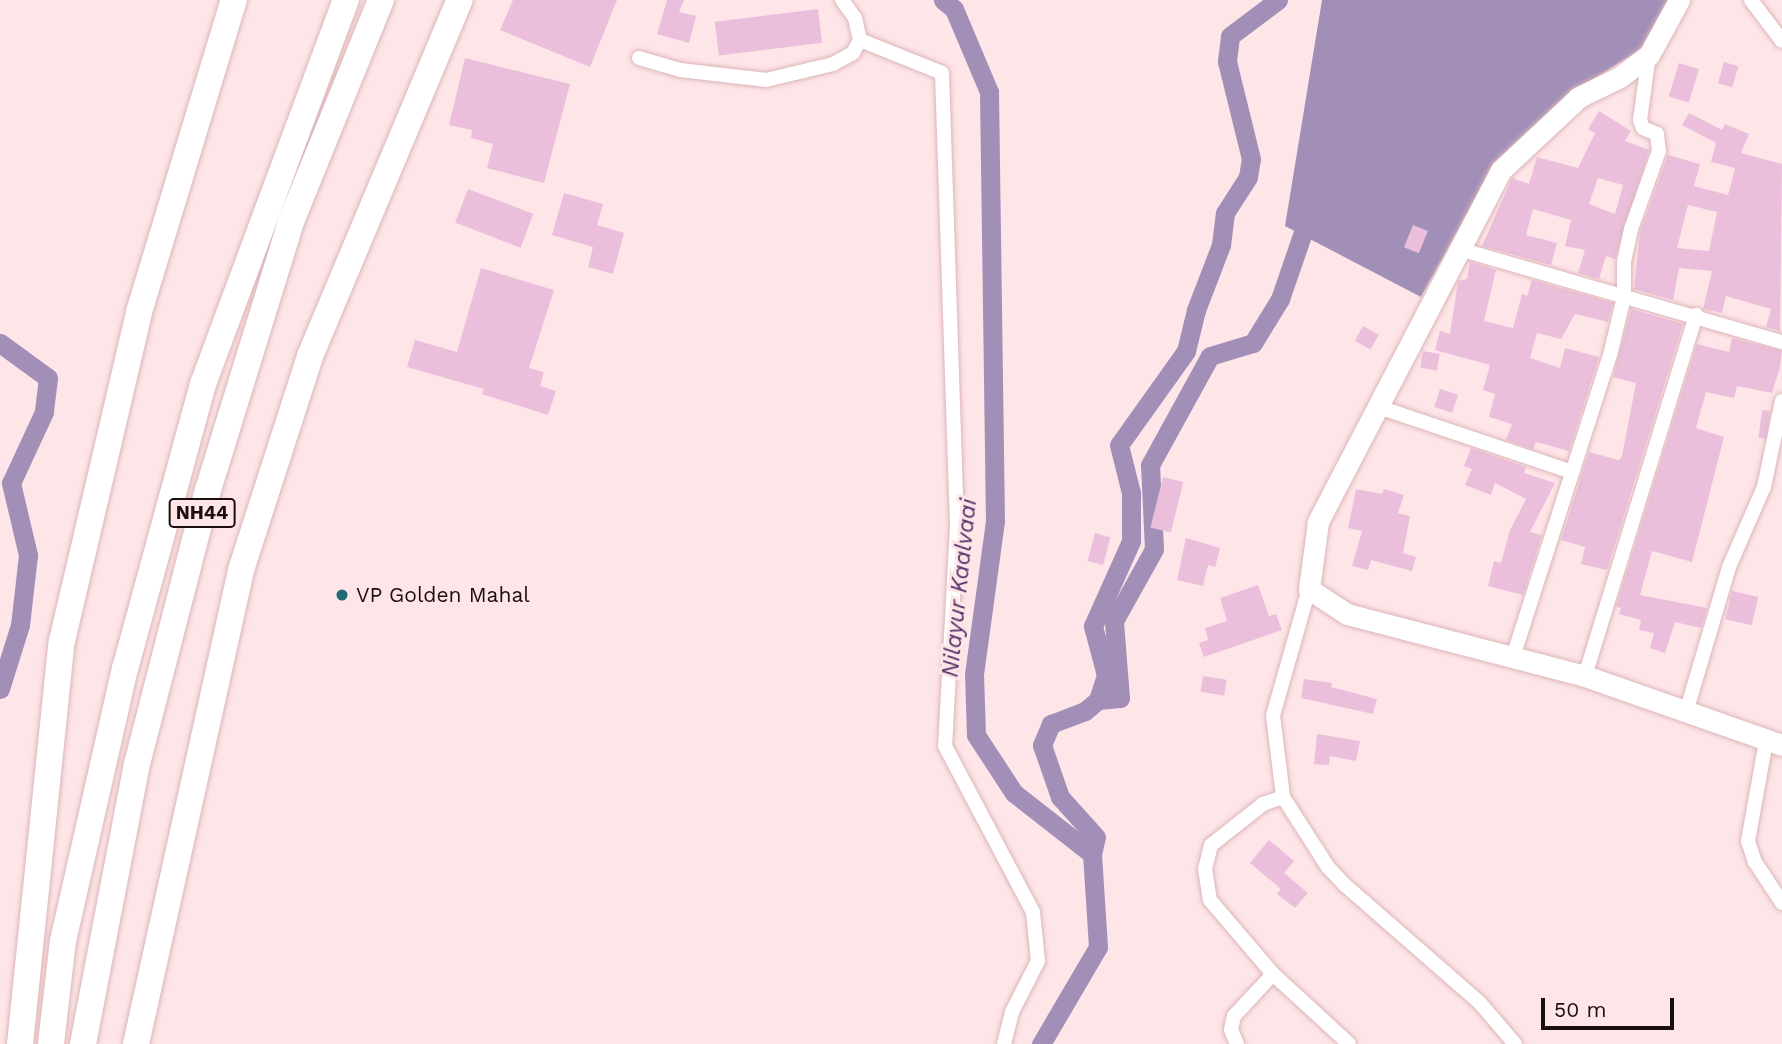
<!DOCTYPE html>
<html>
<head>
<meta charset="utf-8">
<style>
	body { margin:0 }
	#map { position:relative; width:1782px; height:1044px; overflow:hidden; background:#fee5e7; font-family:"Work Sans",sans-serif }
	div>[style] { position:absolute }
	.water>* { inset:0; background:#a18fb8 }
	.canal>* { height:19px; margin:-9.5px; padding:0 9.5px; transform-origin:9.5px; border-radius:9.5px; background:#a18fb8 }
	.building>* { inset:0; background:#ebbfdc; transform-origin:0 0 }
	.roads { filter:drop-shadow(0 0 2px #dcb5b8) drop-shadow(0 0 2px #dcb5b8) }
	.street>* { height:14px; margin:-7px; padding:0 7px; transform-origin:7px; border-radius:7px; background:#fff }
	.secondary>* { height:21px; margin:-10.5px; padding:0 10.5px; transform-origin:10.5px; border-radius:10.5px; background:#fff }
	.highway>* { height:26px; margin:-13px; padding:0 13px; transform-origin:13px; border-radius:13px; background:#fff }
	.dots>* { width:19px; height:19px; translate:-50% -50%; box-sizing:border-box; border:4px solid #fee5e7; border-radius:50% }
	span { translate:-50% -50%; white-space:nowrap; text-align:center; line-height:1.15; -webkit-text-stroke:6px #fee5e7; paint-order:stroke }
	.shield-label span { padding:2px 5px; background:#fee5e7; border:2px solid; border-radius:5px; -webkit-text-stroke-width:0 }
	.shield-label { font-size:19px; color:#1b0e0f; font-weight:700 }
	.poi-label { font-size:21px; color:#1b0e0f }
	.left { translate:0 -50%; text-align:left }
	.water-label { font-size:23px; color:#4c3166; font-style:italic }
	.scale { position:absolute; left:1541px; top:998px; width:133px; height:32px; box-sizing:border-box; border:4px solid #1b0e0f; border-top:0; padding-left:9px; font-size:21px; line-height:24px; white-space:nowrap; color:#1b0e0f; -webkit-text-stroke:5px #fee5e7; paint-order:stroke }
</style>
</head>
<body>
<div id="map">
	<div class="water">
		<i style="clip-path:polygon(1322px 0,1668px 0,1641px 49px,1565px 97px,1491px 170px,1421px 297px,1285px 226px)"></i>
	</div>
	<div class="canal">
		<i style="left:943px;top:0;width:14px;rotate:39deg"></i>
		<i style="left:954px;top:9px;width:90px;rotate:67.1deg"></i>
		<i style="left:989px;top:92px;width:429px;rotate:89.2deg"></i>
		<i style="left:995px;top:521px;width:154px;rotate:97.8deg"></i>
		<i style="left:974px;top:674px;width:61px;rotate:88.1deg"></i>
		<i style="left:976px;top:735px;width:69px;rotate:56.8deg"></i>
		<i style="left:1014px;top:793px;width:99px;rotate:38deg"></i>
		<i style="left:1092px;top:854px;width:93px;rotate:86.3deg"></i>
		<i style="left:1098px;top:947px;width:113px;rotate:120.4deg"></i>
		<i style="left:0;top:343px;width:59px;rotate:36.1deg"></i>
		<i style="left:48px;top:378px;width:34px;rotate:97deg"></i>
		<i style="left:44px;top:412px;width:78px;rotate:114.9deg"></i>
		<i style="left:11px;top:483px;width:74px;rotate:76.7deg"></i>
		<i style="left:28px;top:555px;width:70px;rotate:96.5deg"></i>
		<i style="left:20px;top:625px;width:67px;rotate:107.4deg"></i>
		<i style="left:1098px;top:700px;width:22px;rotate:-5deg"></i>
		<i style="left:1120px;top:698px;width:77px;rotate:-94.5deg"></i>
		<i style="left:1114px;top:621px;width:82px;rotate:-60.9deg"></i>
		<i style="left:1154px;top:549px;width:84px;rotate:-92.7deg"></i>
		<i style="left:1150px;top:465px;width:124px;rotate:-61.2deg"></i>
		<i style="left:1210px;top:356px;width:45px;rotate:-16.8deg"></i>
		<i style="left:1253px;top:343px;width:52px;rotate:-58.5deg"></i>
		<i style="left:1280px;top:299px;width:92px;rotate:-71deg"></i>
		<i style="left:1092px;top:854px;width:17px;rotate:-77deg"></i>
		<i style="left:1096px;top:837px;width:54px;rotate:-132deg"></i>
		<i style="left:1060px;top:797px;width:55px;rotate:-109.1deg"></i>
		<i style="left:1042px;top:745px;width:23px;rotate:-67deg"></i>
		<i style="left:1051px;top:724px;width:36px;rotate:-21deg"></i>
		<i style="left:1085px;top:711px;width:17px;rotate:-40deg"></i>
		<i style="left:1098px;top:700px;width:26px;rotate:-72deg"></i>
		<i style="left:1106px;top:675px;width:51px;rotate:-104.9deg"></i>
		<i style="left:1093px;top:626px;width:93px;rotate:-65.9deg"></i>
		<i style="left:1131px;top:541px;width:48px;rotate:-90deg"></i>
		<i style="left:1131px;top:493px;width:49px;rotate:-104deg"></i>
		<i style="left:1119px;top:445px;width:115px;rotate:-54.5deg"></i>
		<i style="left:1186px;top:351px;width:42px;rotate:-76.3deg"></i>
		<i style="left:1196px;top:310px;width:70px;rotate:-69deg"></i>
		<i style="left:1221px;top:245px;width:32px;rotate:-83deg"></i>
		<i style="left:1225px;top:213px;width:43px;rotate:-57.4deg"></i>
		<i style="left:1248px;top:177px;width:18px;rotate:-81deg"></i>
		<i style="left:1251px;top:159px;width:101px;rotate:-103.8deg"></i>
		<i style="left:1227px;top:61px;width:25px;rotate:-83deg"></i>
		<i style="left:1230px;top:36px;width:60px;rotate:-36.9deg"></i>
	</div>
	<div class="building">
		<i style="clip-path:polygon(513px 0,617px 0,590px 67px,500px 30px)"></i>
		<i style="clip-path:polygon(667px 0,684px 0,679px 12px,696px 16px,689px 43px,657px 34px)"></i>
		<i style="left:818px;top:9px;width:34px;height:104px;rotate:83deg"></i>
		<i style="clip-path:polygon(465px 58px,570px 84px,544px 183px,487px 168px,493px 144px,471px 138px,472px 130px,449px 125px)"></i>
		<i style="left:1724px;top:62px;width:15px;height:22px;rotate:16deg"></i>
		<i style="left:1679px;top:63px;width:21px;height:35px;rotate:17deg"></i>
		<i style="clip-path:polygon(evenodd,1599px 111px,1631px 131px,1625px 141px,1649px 150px,1615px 259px,1606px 256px,1599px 279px,1578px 273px,1585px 250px,1565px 246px,1571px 220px,1533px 209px,1526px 235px,1557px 243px,1551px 265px,1482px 246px,1512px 178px,1529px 184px,1537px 157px,1578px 168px,1595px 133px,1588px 129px,1599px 111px,1598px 178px,1623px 185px,1615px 214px,1589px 204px,1598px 178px)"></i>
		<i style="clip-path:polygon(evenodd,1689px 113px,1722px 130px,1725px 124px,1749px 134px,1741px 153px,1782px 164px,1780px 331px,1766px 327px,1771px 309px,1726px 296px,1722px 313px,1703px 309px,1712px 271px,1679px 268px,1673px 300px,1634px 289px,1640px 232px,1668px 155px,1700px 164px,1694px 186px,1728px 195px,1735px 168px,1711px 162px,1716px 143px,1682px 125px,1689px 113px,1688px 205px,1717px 212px,1709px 251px,1677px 248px,1688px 205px)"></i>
		<i style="left:468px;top:189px;width:70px;height:36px;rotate:21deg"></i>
		<i style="clip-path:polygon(564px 193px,603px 204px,597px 225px,624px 233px,613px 274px,588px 267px,593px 247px,552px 235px)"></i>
		<i style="left:1413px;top:225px;width:16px;height:24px;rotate:22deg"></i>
		<i style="clip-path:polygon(1470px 262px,1496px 270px,1484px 321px,1513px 328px,1522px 294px,1527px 296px,1532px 280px,1613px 303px,1608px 322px,1575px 314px,1561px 339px,1537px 333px,1530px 358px,1560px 368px,1565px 348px,1599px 357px,1569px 451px,1536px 442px,1533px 449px,1506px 440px,1512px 424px,1489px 417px,1495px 394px,1483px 390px,1490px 365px,1435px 350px,1440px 331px,1450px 334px,1458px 281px,1467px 279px)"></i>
		<i style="clip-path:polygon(481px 268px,554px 290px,529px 368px,544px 372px,540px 386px,556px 391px,548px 415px,482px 394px,484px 389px,407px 367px,415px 340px,457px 352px)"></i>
		<i style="clip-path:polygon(1631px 309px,1683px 324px,1607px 570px,1581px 564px,1585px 547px,1561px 540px,1589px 452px,1619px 460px,1622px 456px,1636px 383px,1613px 377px)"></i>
		<i style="left:1363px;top:326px;width:18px;height:17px;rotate:29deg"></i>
		<i style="clip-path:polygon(1732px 338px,1782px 351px,1780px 367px,1772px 393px,1737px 386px,1734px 398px,1706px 392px,1696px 428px,1724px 437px,1692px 562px,1652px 551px,1640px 595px,1707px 608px,1701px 628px,1675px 622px,1665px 653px,1650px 648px,1654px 633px,1639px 630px,1641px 620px,1619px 614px,1621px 608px,1616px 607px,1697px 344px,1729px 352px)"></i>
		<i style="left:1423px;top:351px;width:17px;height:17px;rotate:10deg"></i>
		<i style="left:1440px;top:389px;width:19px;height:19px;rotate:18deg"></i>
		<i style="left:1762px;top:410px;width:8px;height:28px;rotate:7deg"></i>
		<i style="clip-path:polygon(1471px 448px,1526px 467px,1524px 473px,1555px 483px,1530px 532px,1542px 535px,1523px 595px,1488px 586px,1494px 561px,1501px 563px,1510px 530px,1526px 499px,1495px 483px,1491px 495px,1465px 485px,1472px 469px,1464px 466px)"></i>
		<i style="left:1163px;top:477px;width:21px;height:52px;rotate:14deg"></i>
		<i style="clip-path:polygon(1356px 489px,1382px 494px,1384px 489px,1404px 495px,1398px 513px,1410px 516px,1403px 553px,1416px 557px,1412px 571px,1371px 560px,1368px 570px,1352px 566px,1362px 531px,1348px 528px)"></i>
		<i style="left:1095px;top:533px;width:16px;height:29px;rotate:15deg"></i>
		<i style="clip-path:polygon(1186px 538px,1220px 548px,1215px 567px,1208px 565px,1203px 586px,1177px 580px)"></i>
		<i style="clip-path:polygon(1258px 585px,1269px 616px,1276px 614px,1282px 630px,1204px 657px,1199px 643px,1208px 640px,1205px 628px,1227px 621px,1220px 598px)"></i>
		<i style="left:1732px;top:591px;width:27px;height:29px;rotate:13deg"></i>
		<i style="left:1203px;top:676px;width:24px;height:16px;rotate:9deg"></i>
		<i style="clip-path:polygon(1304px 679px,1332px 683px,1331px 687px,1377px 699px,1373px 714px,1301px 698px)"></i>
		<i style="clip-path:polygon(1317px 734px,1360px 741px,1356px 761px,1330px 756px,1329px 765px,1314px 764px)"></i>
		<i style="clip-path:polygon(1269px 840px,1294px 861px,1284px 873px,1308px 893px,1295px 908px,1277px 894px,1281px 889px,1250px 863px)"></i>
	</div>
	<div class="roads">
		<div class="street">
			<i style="left:1751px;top:0;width:51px;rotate:52.9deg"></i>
			<i style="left:860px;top:40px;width:88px;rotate:21.9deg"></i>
			<i style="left:942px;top:73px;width:453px;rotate:88.1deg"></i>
			<i style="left:957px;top:526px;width:220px;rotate:93.1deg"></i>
			<i style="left:945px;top:746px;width:188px;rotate:62.1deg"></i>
			<i style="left:1033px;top:912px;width:49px;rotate:84.2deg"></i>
			<i style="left:1038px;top:961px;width:57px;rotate:117deg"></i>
			<i style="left:1012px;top:1012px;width:33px;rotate:104deg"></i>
			<i style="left:639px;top:58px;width:43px;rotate:16.3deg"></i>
			<i style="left:680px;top:70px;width:87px;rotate:6.6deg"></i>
			<i style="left:766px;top:80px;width:69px;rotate:-13.4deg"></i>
			<i style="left:833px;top:64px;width:23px;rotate:-29deg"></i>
			<i style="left:853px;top:53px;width:15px;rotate:-62deg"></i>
			<i style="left:860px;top:40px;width:23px;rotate:-103deg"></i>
			<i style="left:855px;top:18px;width:22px;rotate:-126deg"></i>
			<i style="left:1459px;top:249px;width:336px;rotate:16.1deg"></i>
			<i style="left:1376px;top:406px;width:207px;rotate:18.6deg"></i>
			<i style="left:1309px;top:589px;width:131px;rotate:105.9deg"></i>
			<i style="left:1273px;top:715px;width:83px;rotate:83deg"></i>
			<i style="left:1283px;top:797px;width:83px;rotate:57.3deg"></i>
			<i style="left:1328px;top:867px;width:26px;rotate:47deg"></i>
			<i style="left:1346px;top:886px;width:178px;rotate:41.1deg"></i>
			<i style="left:1480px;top:1003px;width:54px;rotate:49.5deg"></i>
			<i style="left:1512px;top:660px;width:320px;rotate:-72.2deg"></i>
			<i style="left:1610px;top:355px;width:60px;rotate:-76.4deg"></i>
			<i style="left:1624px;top:297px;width:35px;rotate:-90deg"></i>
			<i style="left:1624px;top:262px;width:34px;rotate:-78deg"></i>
			<i style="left:1631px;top:229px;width:83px;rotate:-70.3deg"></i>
			<i style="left:1659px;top:151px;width:17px;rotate:-97deg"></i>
			<i style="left:1657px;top:134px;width:15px;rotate:-157deg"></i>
			<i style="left:1643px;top:128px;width:9px;rotate:-111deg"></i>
			<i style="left:1640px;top:120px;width:66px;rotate:-82.1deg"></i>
			<i style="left:1585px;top:676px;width:378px;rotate:-72.9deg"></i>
			<i style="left:1687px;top:709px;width:148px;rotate:-73.5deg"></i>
			<i style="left:1729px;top:567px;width:87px;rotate:-66.4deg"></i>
			<i style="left:1764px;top:487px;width:88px;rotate:-78.2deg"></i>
			<i style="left:1766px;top:741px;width:102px;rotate:100.2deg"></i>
			<i style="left:1748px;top:841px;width:22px;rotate:72deg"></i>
			<i style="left:1755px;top:862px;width:49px;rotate:56.6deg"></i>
			<i style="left:1283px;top:797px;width:21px;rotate:161deg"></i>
			<i style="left:1263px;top:804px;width:66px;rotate:141.7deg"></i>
			<i style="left:1211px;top:845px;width:25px;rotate:104deg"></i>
			<i style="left:1205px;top:869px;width:31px;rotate:81deg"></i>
			<i style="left:1210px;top:900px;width:97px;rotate:49.6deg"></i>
			<i style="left:1273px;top:974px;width:103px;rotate:42.6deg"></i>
			<i style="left:1237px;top:1044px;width:15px;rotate:-113deg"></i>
			<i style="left:1231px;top:1030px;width:14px;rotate:-78deg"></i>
			<i style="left:1234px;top:1016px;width:57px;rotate:-47.1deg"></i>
		</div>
		<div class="secondary">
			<i style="left:1679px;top:0;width:63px;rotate:118.6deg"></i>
			<i style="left:1649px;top:55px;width:36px;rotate:143deg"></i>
			<i style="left:1620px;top:77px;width:46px;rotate:154deg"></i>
			<i style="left:1579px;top:97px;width:107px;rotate:136.9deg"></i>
			<i style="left:1501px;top:170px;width:397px;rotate:117.5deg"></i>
			<i style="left:1318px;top:522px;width:68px;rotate:97.7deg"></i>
			<i style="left:1309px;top:589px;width:45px;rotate:33.3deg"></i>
			<i style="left:1347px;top:614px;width:246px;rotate:14.6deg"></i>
			<i style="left:1585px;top:676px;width:209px;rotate:19.3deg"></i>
		</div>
		<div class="highway">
			<i style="left:20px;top:1044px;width:405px;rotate:-84.1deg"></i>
			<i style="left:62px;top:641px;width:338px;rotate:-76.8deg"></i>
			<i style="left:139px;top:312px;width:326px;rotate:-73.1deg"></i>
			<i style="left:51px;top:1044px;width:104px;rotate:-83.4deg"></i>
			<i style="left:63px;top:941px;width:279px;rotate:-77.2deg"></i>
			<i style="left:125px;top:669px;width:295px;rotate:-74.7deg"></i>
			<i style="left:203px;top:384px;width:410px;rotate:-69.6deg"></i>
			<i style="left:83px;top:1044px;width:285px;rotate:-79.1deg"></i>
			<i style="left:137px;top:764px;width:283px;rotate:-75.5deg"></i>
			<i style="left:208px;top:490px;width:284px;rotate:-72.8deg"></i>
			<i style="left:292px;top:219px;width:236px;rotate:-67.9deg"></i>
			<i style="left:136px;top:1044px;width:485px;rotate:-77.5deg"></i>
			<i style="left:241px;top:570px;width:225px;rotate:-72.1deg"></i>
			<i style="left:310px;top:356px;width:386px;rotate:-67.2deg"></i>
		</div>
	</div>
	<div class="dots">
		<i style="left:342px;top:595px;background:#206b73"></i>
	</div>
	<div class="shield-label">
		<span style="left:202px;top:513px">NH44</span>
	</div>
	<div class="poi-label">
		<span class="left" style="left:356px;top:595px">VP Golden Mahal</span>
	</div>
	<div class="water-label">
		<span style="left:960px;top:588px;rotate:-84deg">Nilayur Kaalvaai</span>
	</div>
	<div class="scale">50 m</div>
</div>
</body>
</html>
